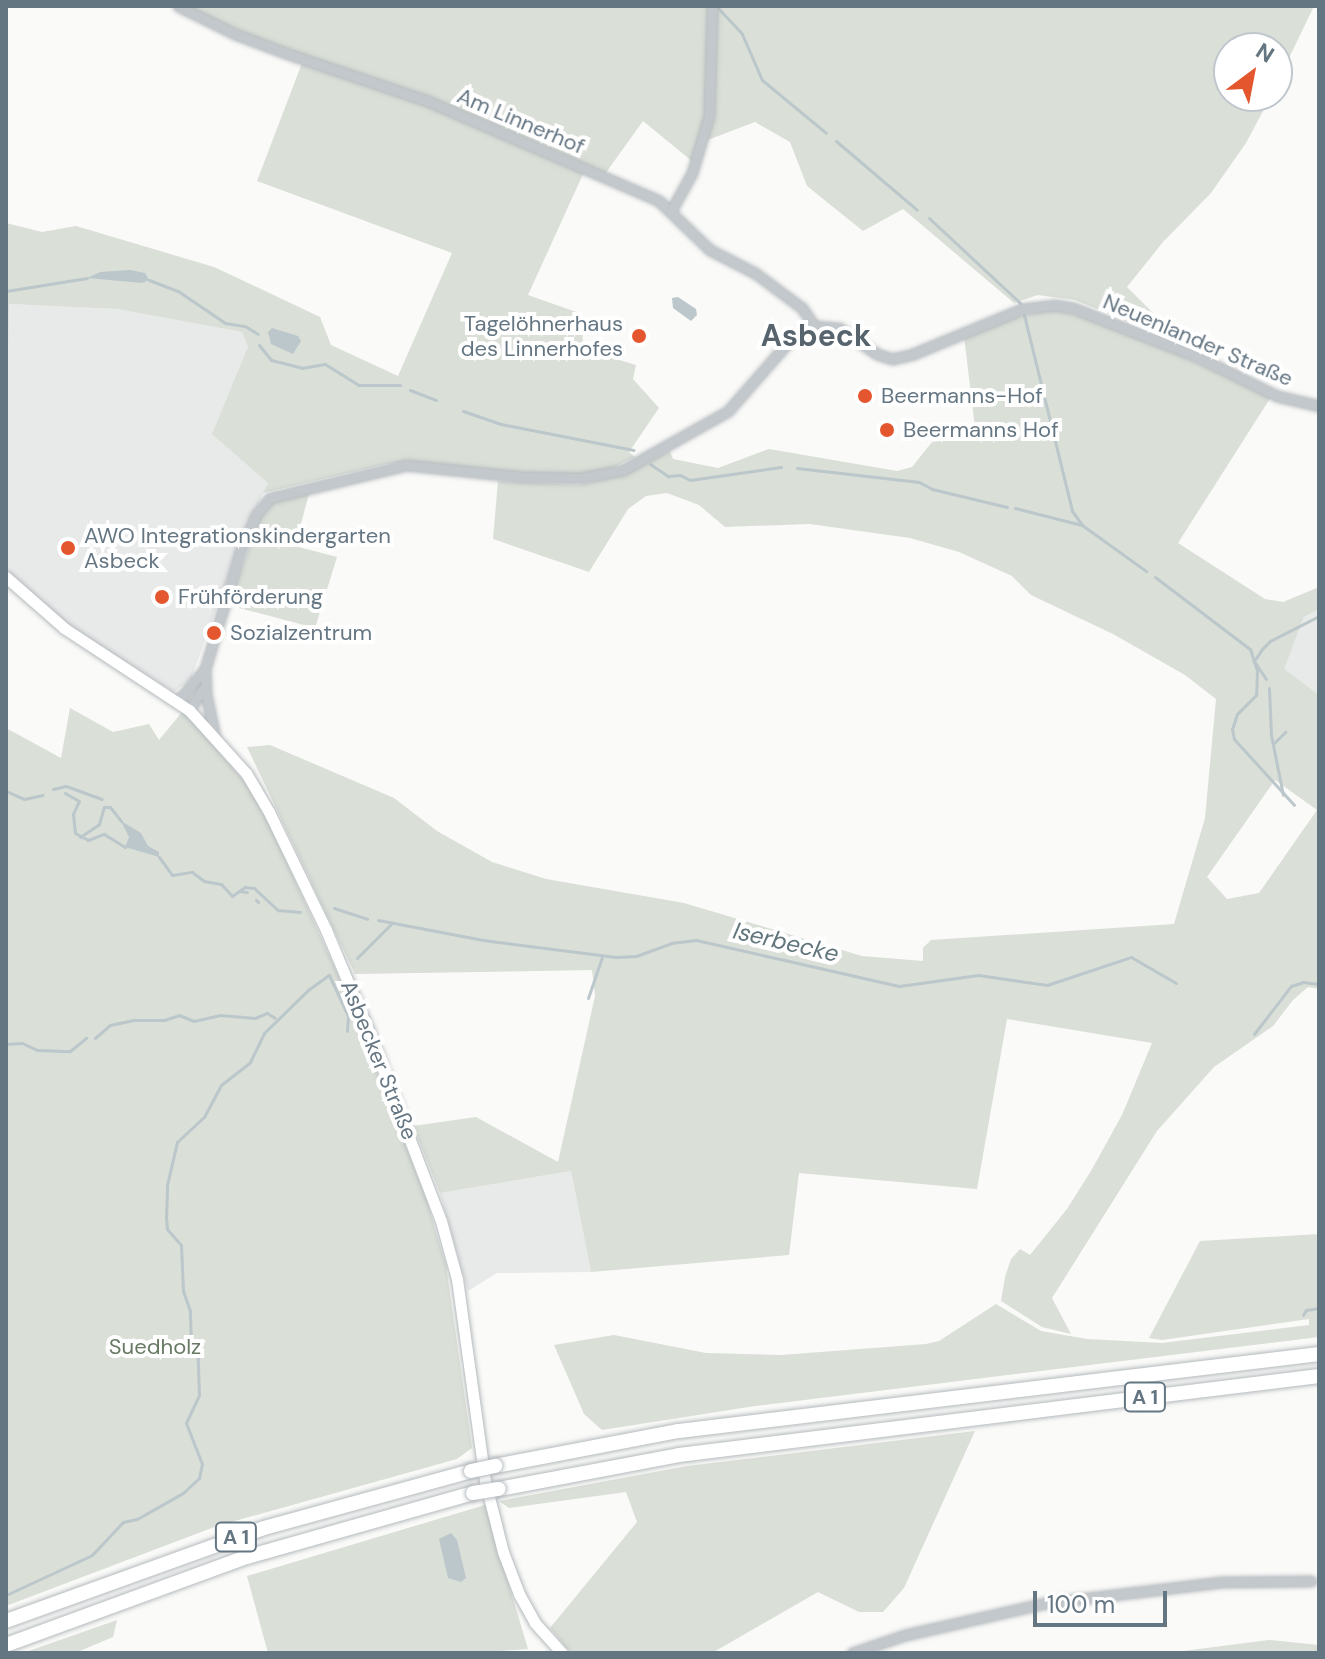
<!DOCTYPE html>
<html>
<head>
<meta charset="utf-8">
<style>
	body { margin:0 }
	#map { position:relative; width:1325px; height:1659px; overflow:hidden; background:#fafaf8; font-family:"DM Sans",sans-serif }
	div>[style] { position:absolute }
	.built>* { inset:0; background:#e8e9e9 }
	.green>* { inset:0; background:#dadfd7 }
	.water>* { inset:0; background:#bbc7cb }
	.stream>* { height:3px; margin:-1.5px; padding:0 1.5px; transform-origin:1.5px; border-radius:1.5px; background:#bbc7cb }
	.roads { filter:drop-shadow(0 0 2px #b5babe) drop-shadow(0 0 2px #b5babe) }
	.minor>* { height:9px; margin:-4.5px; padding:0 4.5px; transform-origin:4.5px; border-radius:4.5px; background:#c3c8cc }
	.major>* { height:11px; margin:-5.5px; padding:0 5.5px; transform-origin:5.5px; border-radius:5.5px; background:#fff }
	.highway>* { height:14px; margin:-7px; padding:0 7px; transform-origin:7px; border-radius:7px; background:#fff }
	.bridges { filter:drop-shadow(0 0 2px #b4b9bd) drop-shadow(0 0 2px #b4b9bd) }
	.highway-bridge>* { height:14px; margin:-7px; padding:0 7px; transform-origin:7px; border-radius:7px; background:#fff }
	.dots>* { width:22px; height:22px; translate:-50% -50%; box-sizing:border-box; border:4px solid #fff; border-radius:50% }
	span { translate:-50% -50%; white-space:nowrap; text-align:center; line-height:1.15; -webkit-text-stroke:8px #fff; paint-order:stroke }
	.shield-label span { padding:2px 6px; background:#fff; border:2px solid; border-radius:6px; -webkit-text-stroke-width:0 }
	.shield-label { font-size:20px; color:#657683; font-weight:700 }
	.street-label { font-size:22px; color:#657683 }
	.poi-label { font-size:22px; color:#657683 }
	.right { translate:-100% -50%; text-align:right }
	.left { translate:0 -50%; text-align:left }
	.park-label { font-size:22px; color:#687a64 }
	.water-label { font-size:24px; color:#60757c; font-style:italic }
	.district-label { font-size:30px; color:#57646e; font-weight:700 }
	.frame { position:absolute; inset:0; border:8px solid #657683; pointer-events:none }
	.north { position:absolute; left:1213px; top:32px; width:80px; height:80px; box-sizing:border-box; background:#fff; border:2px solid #c1c8cd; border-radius:50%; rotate:32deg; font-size:22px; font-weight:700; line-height:32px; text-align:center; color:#657683 }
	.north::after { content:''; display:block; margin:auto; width:28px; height:36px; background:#e4572e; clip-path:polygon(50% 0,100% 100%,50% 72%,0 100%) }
	.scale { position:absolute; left:1033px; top:1591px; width:134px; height:36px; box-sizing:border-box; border:4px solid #657683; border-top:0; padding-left:10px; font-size:24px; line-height:28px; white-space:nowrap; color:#657683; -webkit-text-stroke:6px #fff; paint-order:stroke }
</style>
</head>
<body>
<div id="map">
	<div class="built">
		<i style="clip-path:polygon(9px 304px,117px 309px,242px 332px,248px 347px,268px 483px,237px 551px,191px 679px,174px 692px,64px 623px,6px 571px)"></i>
		<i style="clip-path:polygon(1319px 609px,1319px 695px,1283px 669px,1304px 617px)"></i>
		<i style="clip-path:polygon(571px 1171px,591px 1272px,497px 1273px,468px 1291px,440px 1193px)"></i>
	</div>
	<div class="green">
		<i style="clip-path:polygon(184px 6px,711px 6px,708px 115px,693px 162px,643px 121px,605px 174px,277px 48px)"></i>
		<i style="clip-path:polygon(715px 6px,1314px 6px,1277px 83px,1277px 48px,1229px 48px,1229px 96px,1271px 96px,1246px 143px,1211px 193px,1163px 242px,1127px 287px,1186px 346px,1075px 300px,1038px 295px,1014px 303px,903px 209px,863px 231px,807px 186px,790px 142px,755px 122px,705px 141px)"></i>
		<i style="clip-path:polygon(302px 63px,425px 103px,584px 172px,528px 295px,582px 314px,583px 349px,636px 365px,633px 379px,659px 408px,629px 452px,635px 457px,608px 470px,585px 474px,519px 474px,405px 462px,386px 464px,263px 493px,268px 483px,212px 434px,248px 347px,242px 332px,117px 309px,9px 304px,6px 555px,6px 223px,42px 232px,76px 226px,214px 267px,320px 317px,331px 345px,398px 376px,452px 253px,257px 181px)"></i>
		<i style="clip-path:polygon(evenodd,1054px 309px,1125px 329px,1271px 397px,1178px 543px,1265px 599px,1283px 602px,1319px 587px,1319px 609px,1304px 617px,1284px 669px,1319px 695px,1319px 989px,1308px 987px,1293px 1000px,1273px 1026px,1214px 1067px,1157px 1131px,1052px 1298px,1071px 1334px,1042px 1327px,1001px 1301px,1005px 1277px,1011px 1259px,1020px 1249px,1030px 1255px,1067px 1209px,1091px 1171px,1122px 1115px,1152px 1043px,1007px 1019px,977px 1189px,799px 1173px,789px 1255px,591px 1272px,571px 1171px,440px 1193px,413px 1126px,476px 1117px,558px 1162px,595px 996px,592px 970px,355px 974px,247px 747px,270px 745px,394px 798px,437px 831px,492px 862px,546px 879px,684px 903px,862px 956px,923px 961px,923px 948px,931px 940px,1174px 924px,1205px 818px,1216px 699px,1185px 675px,1113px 634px,1031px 595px,1012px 576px,959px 552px,910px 538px,810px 524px,725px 527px,699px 505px,667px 493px,646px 496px,628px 509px,589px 572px,493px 539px,498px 481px,579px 485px,620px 475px,670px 451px,673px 459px,718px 468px,769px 449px,897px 471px,912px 467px,932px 442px,976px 436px,964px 336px,994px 322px,1054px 309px,1275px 780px,1317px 810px,1259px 893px,1227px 899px,1207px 877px,1275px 780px)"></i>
		<i style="clip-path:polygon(310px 490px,295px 546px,337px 557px,315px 628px,228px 605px,263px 510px,271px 503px)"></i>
		<i style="clip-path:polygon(70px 708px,113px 732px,149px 724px,159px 740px,183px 711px,246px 783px,270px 826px,340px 979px,426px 1198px,446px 1265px,472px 1448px,457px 1459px,217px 1526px,6px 1606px,6px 728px,61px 758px)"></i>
		<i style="clip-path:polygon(1319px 1234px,1319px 1337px,755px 1406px,602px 1430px,584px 1414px,554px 1345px,614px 1335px,706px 1353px,781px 1355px,926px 1344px,939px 1341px,996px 1304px,1041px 1331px,1087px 1339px,1162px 1343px,1309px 1325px,1309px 1319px,1162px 1340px,1149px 1338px,1200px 1241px)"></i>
		<i style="clip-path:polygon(975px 1431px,904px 1588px,883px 1612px,859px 1612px,818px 1592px,712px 1653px,571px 1653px,550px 1628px,637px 1522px,626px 1492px,509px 1508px,499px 1501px,687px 1466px)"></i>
		<i style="clip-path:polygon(485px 1505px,528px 1649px,475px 1653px,268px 1653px,247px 1576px)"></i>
		<i style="clip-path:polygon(117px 1620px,113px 1637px,75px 1653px,23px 1653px)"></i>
		<i style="clip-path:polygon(1269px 1640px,1319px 1645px,1319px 1653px,1167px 1653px)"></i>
	</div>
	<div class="water">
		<i style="clip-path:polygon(130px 270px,145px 273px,149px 280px,142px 283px,87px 278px,100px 272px)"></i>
		<i style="clip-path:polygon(678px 297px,696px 309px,697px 315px,691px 321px,673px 308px,672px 298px)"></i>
		<i style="clip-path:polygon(272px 328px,298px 336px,301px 341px,293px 354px,271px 344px,268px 332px)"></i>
		<i style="clip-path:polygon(121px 821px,141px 833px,148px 846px,159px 852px,159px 857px,125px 847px,129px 837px)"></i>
		<i style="clip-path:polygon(451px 1533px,457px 1540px,466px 1578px,461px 1582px,448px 1578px,439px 1539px)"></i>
	</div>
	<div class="stream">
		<i style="left:718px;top:8px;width:35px;rotate:47deg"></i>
		<i style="left:742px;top:34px;width:50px;rotate:66.5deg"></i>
		<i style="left:762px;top:80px;width:83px;rotate:39.6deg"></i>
		<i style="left:836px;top:141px;width:106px;rotate:40.4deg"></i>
		<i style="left:929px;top:218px;width:125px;rotate:43deg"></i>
		<i style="left:149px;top:280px;width:31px;rotate:21deg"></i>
		<i style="left:178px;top:291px;width:57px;rotate:34.2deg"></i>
		<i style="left:225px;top:323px;width:20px;rotate:9deg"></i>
		<i style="left:245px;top:326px;width:15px;rotate:32deg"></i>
		<i style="left:6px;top:291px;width:82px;rotate:-9.1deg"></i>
		<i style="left:1024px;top:315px;width:202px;rotate:76.2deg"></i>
		<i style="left:1072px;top:511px;width:17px;rotate:54deg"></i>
		<i style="left:259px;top:345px;width:19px;rotate:51deg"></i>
		<i style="left:271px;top:360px;width:32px;rotate:14deg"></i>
		<i style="left:302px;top:368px;width:23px;rotate:-10deg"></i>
		<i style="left:325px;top:364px;width:40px;rotate:32deg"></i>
		<i style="left:359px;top:385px;width:41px"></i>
		<i style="left:410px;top:390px;width:28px;rotate:21deg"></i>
		<i style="left:463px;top:411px;width:40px;rotate:18.9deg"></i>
		<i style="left:501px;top:424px;width:135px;rotate:11.1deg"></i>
		<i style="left:650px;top:464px;width:22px;rotate:34deg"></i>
		<i style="left:668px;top:476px;width:12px;rotate:-5deg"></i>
		<i style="left:680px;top:475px;width:11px;rotate:27deg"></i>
		<i style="left:690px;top:480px;width:92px;rotate:-8.1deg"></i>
		<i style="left:797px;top:468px;width:123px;rotate:6.5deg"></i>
		<i style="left:919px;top:482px;width:15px;rotate:28deg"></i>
		<i style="left:932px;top:489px;width:77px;rotate:13.5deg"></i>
		<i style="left:1015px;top:508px;width:69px;rotate:14.2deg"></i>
		<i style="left:1082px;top:525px;width:79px;rotate:35.7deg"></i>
		<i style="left:1155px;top:577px;width:119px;rotate:37.2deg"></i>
		<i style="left:1250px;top:649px;width:23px;rotate:72deg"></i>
		<i style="left:1257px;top:671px;width:24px;rotate:92deg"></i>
		<i style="left:1256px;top:695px;width:27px;rotate:135deg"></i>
		<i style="left:1237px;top:714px;width:16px;rotate:108deg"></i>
		<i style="left:1232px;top:729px;width:10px;rotate:79deg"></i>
		<i style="left:1234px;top:739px;width:89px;rotate:47.7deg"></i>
		<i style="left:1266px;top:679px;width:22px;rotate:-124deg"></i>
		<i style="left:1254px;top:661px;width:14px;rotate:-56deg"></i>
		<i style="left:1262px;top:649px;width:11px;rotate:-45deg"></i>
		<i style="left:1270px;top:641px;width:55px;rotate:-27deg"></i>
		<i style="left:1269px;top:688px;width:47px;rotate:87.6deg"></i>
		<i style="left:1271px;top:735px;width:61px;rotate:78.7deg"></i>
		<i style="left:1274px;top:743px;width:16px;rotate:-45deg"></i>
		<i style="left:53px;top:789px;width:13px;rotate:-13deg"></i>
		<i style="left:66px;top:786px;width:38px;rotate:20deg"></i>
		<i style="left:6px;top:791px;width:20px;rotate:24deg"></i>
		<i style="left:24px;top:799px;width:19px;rotate:-12deg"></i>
		<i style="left:65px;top:793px;width:16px;rotate:30deg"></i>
		<i style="left:79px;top:801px;width:14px;rotate:115deg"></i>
		<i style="left:73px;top:814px;width:19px;rotate:84deg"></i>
		<i style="left:75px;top:833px;width:15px;rotate:28deg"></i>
		<i style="left:88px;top:840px;width:17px;rotate:-21deg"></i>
		<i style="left:104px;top:834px;width:25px;rotate:32deg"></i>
		<i style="left:80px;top:837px;width:23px;rotate:-34deg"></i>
		<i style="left:99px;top:824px;width:18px;rotate:-74deg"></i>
		<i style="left:104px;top:807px;width:6px"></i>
		<i style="left:110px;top:807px;width:18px;rotate:52deg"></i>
		<i style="left:159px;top:857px;width:22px;rotate:54deg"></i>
		<i style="left:172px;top:875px;width:20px;rotate:-9deg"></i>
		<i style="left:192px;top:872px;width:15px;rotate:37deg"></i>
		<i style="left:204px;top:881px;width:17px;rotate:10deg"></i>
		<i style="left:221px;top:884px;width:16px;rotate:47deg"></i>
		<i style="left:232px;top:896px;width:16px;rotate:-35deg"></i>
		<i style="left:245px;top:887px;width:9px;rotate:6deg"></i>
		<i style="left:254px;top:888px;width:33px;rotate:43deg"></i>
		<i style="left:278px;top:910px;width:22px;rotate:5deg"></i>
		<i style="left:239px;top:891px;width:8px;rotate:7deg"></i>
		<i style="left:256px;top:900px;width:3px;rotate:45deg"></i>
		<i style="left:334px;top:908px;width:35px;rotate:18deg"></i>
		<i style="left:378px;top:920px;width:107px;rotate:10.8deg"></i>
		<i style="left:483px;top:940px;width:134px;rotate:7.3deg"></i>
		<i style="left:616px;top:957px;width:20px;rotate:-3deg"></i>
		<i style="left:636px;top:956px;width:37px;rotate:-20deg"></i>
		<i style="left:671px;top:943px;width:25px;rotate:-7deg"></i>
		<i style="left:696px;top:940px;width:208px;rotate:12.8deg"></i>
		<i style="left:899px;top:986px;width:80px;rotate:-7.9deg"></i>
		<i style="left:978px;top:975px;width:70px;rotate:8.2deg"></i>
		<i style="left:1047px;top:985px;width:89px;rotate:-18.4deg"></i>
		<i style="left:1131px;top:957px;width:52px;rotate:30deg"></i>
		<i style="left:357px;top:958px;width:48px;rotate:-45deg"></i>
		<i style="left:588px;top:998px;width:43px;rotate:-71.1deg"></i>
		<i style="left:1254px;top:1034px;width:61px;rotate:-52.4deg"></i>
		<i style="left:1291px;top:986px;width:13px;rotate:-18deg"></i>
		<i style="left:1303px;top:982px;width:16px;rotate:7deg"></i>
		<i style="left:95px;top:1038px;width:20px;rotate:-41deg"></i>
		<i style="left:110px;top:1025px;width:24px;rotate:-12deg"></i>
		<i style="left:133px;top:1020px;width:31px"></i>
		<i style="left:164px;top:1020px;width:16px;rotate:-18deg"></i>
		<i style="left:179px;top:1015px;width:16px;rotate:22deg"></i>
		<i style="left:194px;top:1021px;width:27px;rotate:-13deg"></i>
		<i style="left:220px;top:1015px;width:35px;rotate:5deg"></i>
		<i style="left:255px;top:1018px;width:13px;rotate:-23deg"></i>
		<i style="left:267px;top:1013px;width:9px;rotate:32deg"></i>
		<i style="left:6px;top:1044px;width:16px;rotate:-4deg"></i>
		<i style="left:22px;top:1043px;width:17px;rotate:25deg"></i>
		<i style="left:37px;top:1050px;width:33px;rotate:2deg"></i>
		<i style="left:70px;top:1051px;width:21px;rotate:-39deg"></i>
		<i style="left:1303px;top:1315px;width:6px;rotate:-59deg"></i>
		<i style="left:1306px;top:1310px;width:13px;rotate:-9deg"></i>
		<i style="left:6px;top:1595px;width:95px;rotate:-24.9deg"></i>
		<i style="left:92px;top:1555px;width:45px;rotate:-46.8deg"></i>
		<i style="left:123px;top:1522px;width:14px;rotate:-12deg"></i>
		<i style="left:137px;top:1519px;width:53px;rotate:-29.5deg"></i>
		<i style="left:183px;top:1493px;width:22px;rotate:-43deg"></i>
		<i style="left:199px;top:1478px;width:14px;rotate:-78deg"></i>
		<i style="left:202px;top:1464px;width:44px;rotate:-111.3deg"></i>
		<i style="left:186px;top:1423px;width:31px;rotate:-65deg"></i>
		<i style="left:199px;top:1395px;width:37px;rotate:-92deg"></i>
		<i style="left:198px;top:1358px;width:15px;rotate:-118deg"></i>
		<i style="left:191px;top:1345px;width:34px;rotate:-92deg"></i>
		<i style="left:190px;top:1311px;width:21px;rotate:-109deg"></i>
		<i style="left:183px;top:1291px;width:46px;rotate:-92.5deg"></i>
		<i style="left:181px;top:1245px;width:21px;rotate:-131deg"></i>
		<i style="left:167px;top:1229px;width:11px;rotate:-95deg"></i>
		<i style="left:166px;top:1218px;width:33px;rotate:-88deg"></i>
		<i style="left:167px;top:1185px;width:44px;rotate:-76.9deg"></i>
		<i style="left:177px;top:1142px;width:37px;rotate:-43deg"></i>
		<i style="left:204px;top:1117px;width:36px;rotate:-62deg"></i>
		<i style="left:221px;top:1085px;width:37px;rotate:-38deg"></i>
		<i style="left:250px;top:1062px;width:32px;rotate:-64deg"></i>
		<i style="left:264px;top:1033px;width:62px;rotate:-44.3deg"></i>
		<i style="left:308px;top:990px;width:26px;rotate:-36deg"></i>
		<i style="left:329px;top:975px;width:45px;rotate:65.1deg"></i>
		<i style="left:348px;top:1016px;width:15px;rotate:94deg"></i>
	</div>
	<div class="roads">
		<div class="minor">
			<i style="left:178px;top:6px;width:64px;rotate:26.2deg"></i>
			<i style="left:235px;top:34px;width:57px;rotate:20.7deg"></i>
			<i style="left:288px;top:54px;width:145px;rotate:18.6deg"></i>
			<i style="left:425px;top:100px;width:255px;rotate:23.3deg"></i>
			<i style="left:659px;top:201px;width:71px;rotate:43.9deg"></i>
			<i style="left:710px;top:250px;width:51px;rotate:27.1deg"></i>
			<i style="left:755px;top:273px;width:59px;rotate:36.7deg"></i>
			<i style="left:802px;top:308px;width:22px;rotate:56deg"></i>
			<i style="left:671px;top:211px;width:43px;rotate:-61.1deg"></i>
			<i style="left:692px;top:173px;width:59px;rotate:-73.4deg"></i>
			<i style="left:709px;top:116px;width:110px;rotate:-88.4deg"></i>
			<i style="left:178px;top:701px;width:42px;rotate:-49.8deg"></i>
			<i style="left:189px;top:710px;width:29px;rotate:-56deg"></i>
			<i style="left:215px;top:737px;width:44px;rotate:-101.8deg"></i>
			<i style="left:206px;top:694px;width:25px;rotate:-92deg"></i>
			<i style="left:205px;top:669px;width:122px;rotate:-73.3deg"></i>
			<i style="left:240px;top:552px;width:40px;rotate:-66.6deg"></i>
			<i style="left:256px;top:515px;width:22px;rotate:-51deg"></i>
			<i style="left:270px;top:498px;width:140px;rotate:-13.6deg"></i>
			<i style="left:406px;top:465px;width:117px;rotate:5.9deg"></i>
			<i style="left:522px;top:477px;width:59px;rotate:1deg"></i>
			<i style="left:581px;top:478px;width:43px;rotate:-10.8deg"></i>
			<i style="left:623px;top:470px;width:120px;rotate:-29.3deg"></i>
			<i style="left:728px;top:411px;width:97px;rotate:-48.8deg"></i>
			<i style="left:792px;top:338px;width:25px;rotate:-29deg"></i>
			<i style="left:814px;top:326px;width:25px;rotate:5deg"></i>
			<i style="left:839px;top:328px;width:46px;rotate:34.4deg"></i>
			<i style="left:877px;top:354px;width:16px;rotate:18deg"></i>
			<i style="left:892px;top:359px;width:22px;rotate:-13deg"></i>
			<i style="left:913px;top:354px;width:118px;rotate:-22.4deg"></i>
			<i style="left:1022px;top:309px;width:32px;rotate:-7deg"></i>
			<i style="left:1054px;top:305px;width:19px;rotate:9deg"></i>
			<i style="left:1073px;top:308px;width:134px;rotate:21.4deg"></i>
			<i style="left:1198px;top:357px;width:88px;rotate:26.3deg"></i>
			<i style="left:1277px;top:396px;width:43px;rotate:13.4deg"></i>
			<i style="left:852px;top:1653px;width:56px;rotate:-18.8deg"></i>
			<i style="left:905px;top:1635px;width:145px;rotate:-12.8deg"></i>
			<i style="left:1046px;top:1603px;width:177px;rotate:-6.8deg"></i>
			<i style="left:1222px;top:1582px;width:89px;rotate:-0.6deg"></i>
		</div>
		<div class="major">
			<i style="left:6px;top:577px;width:77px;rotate:41.3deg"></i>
			<i style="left:64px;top:628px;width:149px;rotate:33.3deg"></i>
			<i style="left:189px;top:710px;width:85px;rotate:47.9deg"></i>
			<i style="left:246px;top:773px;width:45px;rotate:59.5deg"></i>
			<i style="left:269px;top:812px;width:131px;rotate:64.2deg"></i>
			<i style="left:326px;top:930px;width:108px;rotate:67.2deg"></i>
			<i style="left:368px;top:1030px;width:204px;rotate:69.1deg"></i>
			<i style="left:441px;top:1221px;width:60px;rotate:74.6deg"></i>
			<i style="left:457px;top:1279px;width:204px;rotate:82.1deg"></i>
			<i style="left:485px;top:1481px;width:73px;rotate:75.8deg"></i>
			<i style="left:503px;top:1552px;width:45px;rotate:69.1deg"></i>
			<i style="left:519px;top:1594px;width:33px;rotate:61deg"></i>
			<i style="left:535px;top:1623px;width:40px;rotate:48deg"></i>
		</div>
		<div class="highway">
			<i style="left:495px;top:1466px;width:187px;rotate:-10.8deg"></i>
			<i style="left:679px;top:1431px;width:645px;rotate:-6.86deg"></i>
			<i style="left:499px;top:1489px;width:183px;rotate:-10.7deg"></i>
			<i style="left:679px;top:1455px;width:645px;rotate:-7.04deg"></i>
			<i style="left:6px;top:1621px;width:274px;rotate:-19.8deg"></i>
			<i style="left:264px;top:1528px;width:215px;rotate:-15.4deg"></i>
			<i style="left:6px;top:1645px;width:257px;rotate:-20.1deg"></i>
			<i style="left:247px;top:1557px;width:235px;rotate:-15.8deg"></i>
		</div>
	</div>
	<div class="bridges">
		<div class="highway-bridge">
			<i style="left:471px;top:1471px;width:25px;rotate:-12deg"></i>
			<i style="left:473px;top:1493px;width:26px;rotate:-9deg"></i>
		</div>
	</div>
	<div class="dots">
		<i style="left:639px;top:336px;background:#e4572e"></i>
		<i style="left:865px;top:396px;background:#e4572e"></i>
		<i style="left:887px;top:430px;background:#e4572e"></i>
		<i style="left:68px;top:548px;background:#e4572e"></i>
		<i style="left:162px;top:597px;background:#e4572e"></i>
		<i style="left:214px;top:633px;background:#e4572e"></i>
	</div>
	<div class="shield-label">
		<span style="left:1145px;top:1397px">A 1</span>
		<span style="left:236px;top:1537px">A 1</span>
	</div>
	<div class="street-label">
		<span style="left:521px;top:121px;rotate:23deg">Am Linnerhof</span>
		<span style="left:1198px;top:340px;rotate:23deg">Neuenlander Straße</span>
		<span style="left:379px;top:1060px;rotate:68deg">Asbecker Straße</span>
	</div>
	<div class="poi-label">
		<span class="right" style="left:623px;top:336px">Tagelöhnerhaus<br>des Linnerhofes</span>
		<span class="left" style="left:881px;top:396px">Beermanns-Hof</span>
		<span class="left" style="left:903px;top:430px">Beermanns Hof</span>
		<span class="left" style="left:84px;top:548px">AWO Integrationskindergarten<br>Asbeck</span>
		<span class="left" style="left:178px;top:597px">Frühförderung</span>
		<span class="left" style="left:230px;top:633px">Sozialzentrum</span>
	</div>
	<div class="park-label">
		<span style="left:155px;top:1347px">Suedholz</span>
	</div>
	<div class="water-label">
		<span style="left:786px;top:942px;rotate:13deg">Iserbecke</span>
	</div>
	<div class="district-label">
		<span style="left:816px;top:336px">Asbeck</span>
	</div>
	<div class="frame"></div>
	<div class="north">N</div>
	<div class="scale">100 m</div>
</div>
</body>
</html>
